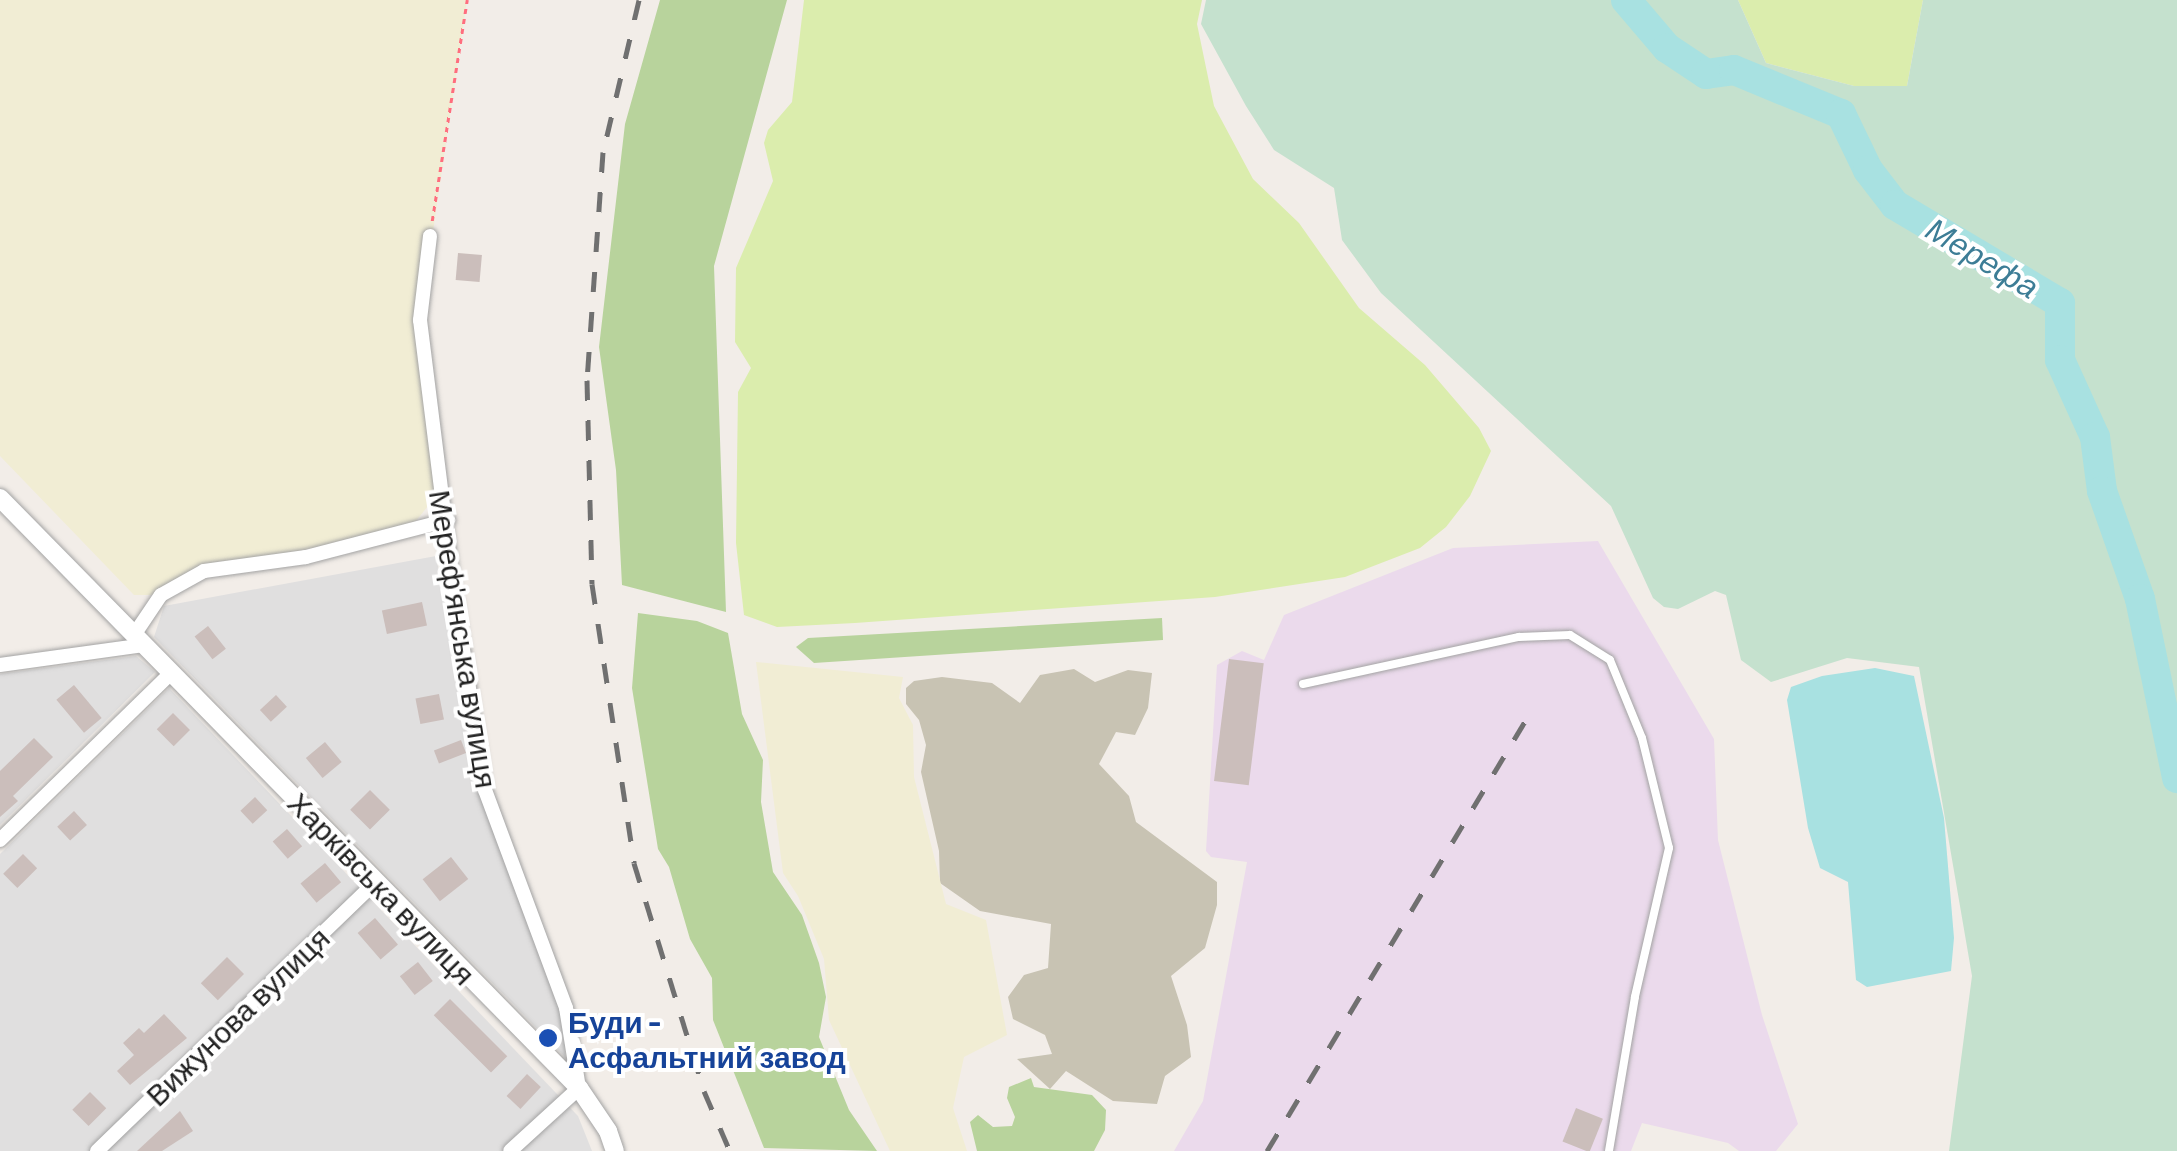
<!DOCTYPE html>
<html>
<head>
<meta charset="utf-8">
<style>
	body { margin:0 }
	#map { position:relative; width:2177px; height:1151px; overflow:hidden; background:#f2ede8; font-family:Barlow,sans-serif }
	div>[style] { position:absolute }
	.residential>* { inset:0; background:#e0dfdf }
	.industrial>* { inset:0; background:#ebdaec }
	.construction>* { inset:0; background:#c8c3b3 }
	.farmland>* { inset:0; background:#f1edd4 }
	.grass>* { inset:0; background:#dbedad }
	.forest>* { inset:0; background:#b8d39c }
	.wetland>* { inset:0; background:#c5e1ce }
	.water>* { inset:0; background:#a8e1e1 }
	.river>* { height:30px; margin:-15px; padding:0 15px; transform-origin:15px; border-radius:15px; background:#a8e1e1 }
	.building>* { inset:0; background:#cbbebb; transform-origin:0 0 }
	.path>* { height:2.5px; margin-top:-1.25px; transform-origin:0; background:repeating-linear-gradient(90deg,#ff6d7e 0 5px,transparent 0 10px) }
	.roads { filter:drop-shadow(0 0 2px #a3a3a3) drop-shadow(0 0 2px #a3a3a3) }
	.service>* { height:8px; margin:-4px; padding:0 4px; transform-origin:4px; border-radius:4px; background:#fff }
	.minor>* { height:14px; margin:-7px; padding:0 7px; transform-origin:7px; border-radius:7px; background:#fff }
	.tertiary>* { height:18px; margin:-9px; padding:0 9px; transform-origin:9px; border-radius:9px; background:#fff }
	.rail>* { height:5px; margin-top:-2.5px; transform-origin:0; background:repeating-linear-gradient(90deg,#707070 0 20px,transparent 0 40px) }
	.dots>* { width:28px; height:28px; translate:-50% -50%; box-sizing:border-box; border:5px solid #fff; border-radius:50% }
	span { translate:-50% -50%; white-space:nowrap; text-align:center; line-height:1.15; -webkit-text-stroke:8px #fff; paint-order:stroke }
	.street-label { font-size:30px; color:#222 }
	.transit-label { font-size:30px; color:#164399; font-weight:700 }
	.left { translate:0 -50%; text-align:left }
	.water-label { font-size:32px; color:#3d7d96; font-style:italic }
</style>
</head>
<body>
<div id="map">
	<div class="residential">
		<i style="clip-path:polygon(436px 556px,466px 715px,494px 828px,565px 1011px,565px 1057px,154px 637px,164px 606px)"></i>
		<i style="clip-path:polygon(136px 656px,155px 672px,0 825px,0 674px)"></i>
		<i style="clip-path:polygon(169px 688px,578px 1116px,592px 1151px,0 1151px,0 854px)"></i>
	</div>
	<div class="industrial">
		<i style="clip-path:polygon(1598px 541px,1714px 739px,1718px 840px,1762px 1015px,1798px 1124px,1776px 1151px,1739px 1151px,1728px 1143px,1642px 1123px,1631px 1151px,1174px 1151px,1203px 1101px,1247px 862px,1211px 857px,1206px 851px,1217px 665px,1242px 651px,1264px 660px,1284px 615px,1453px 548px)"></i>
	</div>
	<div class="construction">
		<i style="clip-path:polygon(1074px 669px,1095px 682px,1128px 670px,1152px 673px,1148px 708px,1135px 735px,1116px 732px,1099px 764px,1129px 796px,1136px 822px,1217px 882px,1217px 905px,1205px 948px,1171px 976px,1187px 1025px,1191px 1057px,1165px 1076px,1157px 1104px,1113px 1101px,1066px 1071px,1050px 1089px,1017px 1059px,1052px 1054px,1045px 1035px,1013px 1019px,1008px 997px,1024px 975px,1048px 968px,1051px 924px,980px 911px,940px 883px,939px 851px,921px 772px,926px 745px,919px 720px,906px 704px,906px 688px,914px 681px,942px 677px,992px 683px,1020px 703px,1040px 675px)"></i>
	</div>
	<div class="farmland">
		<i style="clip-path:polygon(0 0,467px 0,420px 320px,438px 480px,428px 506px,411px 527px,306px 557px,204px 571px,161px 595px,134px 595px,0 456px)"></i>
		<i style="clip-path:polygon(756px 662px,903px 677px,899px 698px,913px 725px,914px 777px,946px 904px,986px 920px,1007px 1035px,964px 1057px,953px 1108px,967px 1151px,890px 1151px,829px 1020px,824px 959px,798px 896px,783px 873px)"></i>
	</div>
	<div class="grass">
		<i style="clip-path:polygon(804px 0,1202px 0,1197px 24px,1214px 106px,1253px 179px,1299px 223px,1359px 308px,1425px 365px,1479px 428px,1491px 451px,1470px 496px,1446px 527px,1420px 548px,1345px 577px,1215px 597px,855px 623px,777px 627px,744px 615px,736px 543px,738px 392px,751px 368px,735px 342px,736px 268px,773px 181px,764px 143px,768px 130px,792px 102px)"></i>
		<i style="clip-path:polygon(1738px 0,1923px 0,1907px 86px,1854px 86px,1766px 63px)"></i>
	</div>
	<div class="forest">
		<i style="clip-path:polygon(660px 0,787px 0,714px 266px,726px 612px,622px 585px,616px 470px,599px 347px,625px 124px)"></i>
		<i style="clip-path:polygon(638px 613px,697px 621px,728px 633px,742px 714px,763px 760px,761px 802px,773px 872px,802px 915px,819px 963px,826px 997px,819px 1037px,849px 1110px,877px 1151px,764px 1148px,713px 1020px,712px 978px,690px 939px,669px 867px,658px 849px,632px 688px)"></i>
		<i style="clip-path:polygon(1162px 618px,1163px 640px,814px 663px,796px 647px,808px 638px)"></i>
		<i style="clip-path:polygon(1031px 1078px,1034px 1087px,1092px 1095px,1106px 1110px,1105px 1130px,1094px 1151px,977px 1151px,970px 1122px,978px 1115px,993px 1127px,1012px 1126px,1015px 1117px,1007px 1098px,1009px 1087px)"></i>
	</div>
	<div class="wetland">
		<i style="clip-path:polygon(1206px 0,1738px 0,1766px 63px,1854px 86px,1907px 86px,1923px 0,2177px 0,2177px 1151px,1949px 1151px,1972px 976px,1919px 667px,1847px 658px,1771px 682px,1741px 660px,1726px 595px,1715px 591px,1678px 609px,1664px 607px,1653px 598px,1611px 506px,1381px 293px,1342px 240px,1334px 188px,1274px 150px,1246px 106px,1201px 24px)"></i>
	</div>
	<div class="water">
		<i style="clip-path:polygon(1875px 668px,1914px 676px,1944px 818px,1954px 938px,1951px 971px,1867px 987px,1856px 980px,1848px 882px,1820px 868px,1808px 828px,1787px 700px,1791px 687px,1822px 676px)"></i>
	</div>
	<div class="river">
		<i style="left:1626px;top:0;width:63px;rotate:49.5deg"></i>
		<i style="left:1667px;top:48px;width:47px;rotate:33.7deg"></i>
		<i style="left:1706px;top:74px;width:28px;rotate:-8deg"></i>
		<i style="left:1734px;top:70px;width:116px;rotate:22.4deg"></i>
		<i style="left:1841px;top:114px;width:62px;rotate:64.3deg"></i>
		<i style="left:1868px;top:170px;width:44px;rotate:52.4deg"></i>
		<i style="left:1895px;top:205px;width:192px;rotate:30.7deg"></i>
		<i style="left:2060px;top:303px;width:57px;rotate:90deg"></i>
		<i style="left:2060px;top:360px;width:85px;rotate:65.6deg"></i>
		<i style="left:2095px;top:437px;width:54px;rotate:82.6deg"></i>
		<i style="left:2102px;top:491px;width:114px;rotate:70.6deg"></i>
		<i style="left:2140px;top:599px;width:183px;rotate:78.3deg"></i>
	</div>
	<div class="building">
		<i style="left:458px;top:253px;width:24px;height:27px;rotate:5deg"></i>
		<i style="left:422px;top:602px;width:24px;height:41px;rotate:78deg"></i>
		<i style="left:208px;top:626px;width:29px;height:17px;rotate:52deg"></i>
		<i style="left:1229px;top:659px;width:35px;height:123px;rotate:7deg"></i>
		<i style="left:74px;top:685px;width:43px;height:23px;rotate:50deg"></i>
		<i style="left:439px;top:694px;width:26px;height:24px;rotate:79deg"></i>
		<i style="left:276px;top:695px;width:16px;height:22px;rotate:47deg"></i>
		<i style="left:173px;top:713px;width:24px;height:23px;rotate:45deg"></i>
		<i style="clip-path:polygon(34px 738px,53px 757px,13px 796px,18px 801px,0 817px,0 771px)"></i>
		<i style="left:461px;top:740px;width:14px;height:29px;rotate:69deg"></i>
		<i style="left:325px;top:742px;width:26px;height:25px;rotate:50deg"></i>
		<i style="left:370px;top:790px;width:28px;height:28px;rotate:45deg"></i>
		<i style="left:255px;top:797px;width:18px;height:20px;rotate:47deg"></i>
		<i style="left:74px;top:811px;width:19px;height:23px;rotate:47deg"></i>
		<i style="left:287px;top:829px;width:23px;height:19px;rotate:49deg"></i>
		<i style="left:23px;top:854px;width:20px;height:28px;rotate:45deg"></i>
		<i style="left:451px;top:857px;width:28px;height:36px;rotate:52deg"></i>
		<i style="left:325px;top:863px;width:25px;height:32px;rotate:50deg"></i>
		<i style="left:375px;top:918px;width:35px;height:23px;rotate:49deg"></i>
		<i style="left:227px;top:957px;width:24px;height:37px;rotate:45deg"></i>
		<i style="left:418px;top:962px;width:24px;height:23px;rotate:52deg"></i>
		<i style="left:450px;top:999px;width:81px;height:23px;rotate:45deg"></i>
		<i style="clip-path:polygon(164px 1014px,187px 1038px,130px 1085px,117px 1071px,134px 1055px,123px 1043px,139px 1028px,144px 1033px)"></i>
		<i style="left:527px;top:1074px;width:19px;height:30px;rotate:43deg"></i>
		<i style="left:90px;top:1092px;width:23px;height:25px;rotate:45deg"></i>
		<i style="left:1576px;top:1108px;width:29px;height:36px;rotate:22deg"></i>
		<i style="clip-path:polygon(180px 1111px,193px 1131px,162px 1151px,137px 1151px)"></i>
	</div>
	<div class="path">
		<i style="left:432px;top:221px;width:224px;rotate:-81deg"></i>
	</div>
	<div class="roads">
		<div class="service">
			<i style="left:1303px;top:684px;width:221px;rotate:-12.3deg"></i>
			<i style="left:1519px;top:637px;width:51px;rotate:-2.2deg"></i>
			<i style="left:1570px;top:635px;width:47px;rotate:32deg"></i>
			<i style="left:1610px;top:660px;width:84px;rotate:67.7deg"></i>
			<i style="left:1642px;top:738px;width:113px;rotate:76.2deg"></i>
			<i style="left:1669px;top:848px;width:153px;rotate:102.9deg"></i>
			<i style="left:1635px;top:997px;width:156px;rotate:99.6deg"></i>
		</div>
		<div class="minor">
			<i style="left:430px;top:236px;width:85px;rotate:96.8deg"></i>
			<i style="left:420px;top:320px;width:274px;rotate:82.9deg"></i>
			<i style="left:454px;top:592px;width:200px;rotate:81.1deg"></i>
			<i style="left:485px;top:790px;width:233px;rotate:69.6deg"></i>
			<i style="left:566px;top:1008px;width:81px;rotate:80.8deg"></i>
			<i style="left:579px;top:1088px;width:93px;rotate:137.6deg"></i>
			<i style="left:134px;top:635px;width:48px;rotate:-56deg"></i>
			<i style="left:161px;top:595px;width:49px;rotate:-29.2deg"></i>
			<i style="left:204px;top:571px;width:103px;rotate:-7.8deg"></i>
			<i style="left:306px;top:557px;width:147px;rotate:-14.6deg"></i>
			<i style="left:0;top:665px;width:145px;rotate:-7.9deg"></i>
			<i style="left:0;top:840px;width:239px;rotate:-44.3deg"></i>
			<i style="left:97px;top:1151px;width:388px;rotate:-44deg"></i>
		</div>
		<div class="tertiary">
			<i style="left:0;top:498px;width:827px;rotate:45.54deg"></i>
			<i style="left:579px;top:1088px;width:52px;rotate:56deg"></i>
			<i style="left:608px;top:1131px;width:21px;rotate:71deg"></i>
		</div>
	</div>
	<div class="rail">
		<i style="left:639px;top:0;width:156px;rotate:103.3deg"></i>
		<i style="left:603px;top:152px;width:229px;rotate:94deg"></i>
		<i style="left:587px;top:380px;width:204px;rotate:88.6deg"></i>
		<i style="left:592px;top:584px;width:282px;rotate:81.4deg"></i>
		<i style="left:634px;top:863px;width:239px;rotate:72.9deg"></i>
		<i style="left:704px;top:1091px;width:65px;rotate:66.6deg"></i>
		<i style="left:1267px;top:1151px;width:505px;rotate:-59.02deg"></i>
	</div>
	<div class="dots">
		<i style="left:548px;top:1038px;background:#1a4fb4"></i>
	</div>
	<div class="street-label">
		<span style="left:464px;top:639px;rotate:81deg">Мереф'янська вулиця</span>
		<span style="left:382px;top:888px;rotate:46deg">Харківська вулиця</span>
		<span style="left:237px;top:1016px;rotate:-44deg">Вижунова вулиця</span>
	</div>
	<div class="transit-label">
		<span class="left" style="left:568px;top:1038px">Буди -<br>Асфальтний завод</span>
	</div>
	<div class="water-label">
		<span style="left:1983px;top:257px;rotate:31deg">Мерефа</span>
	</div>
</div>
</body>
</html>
